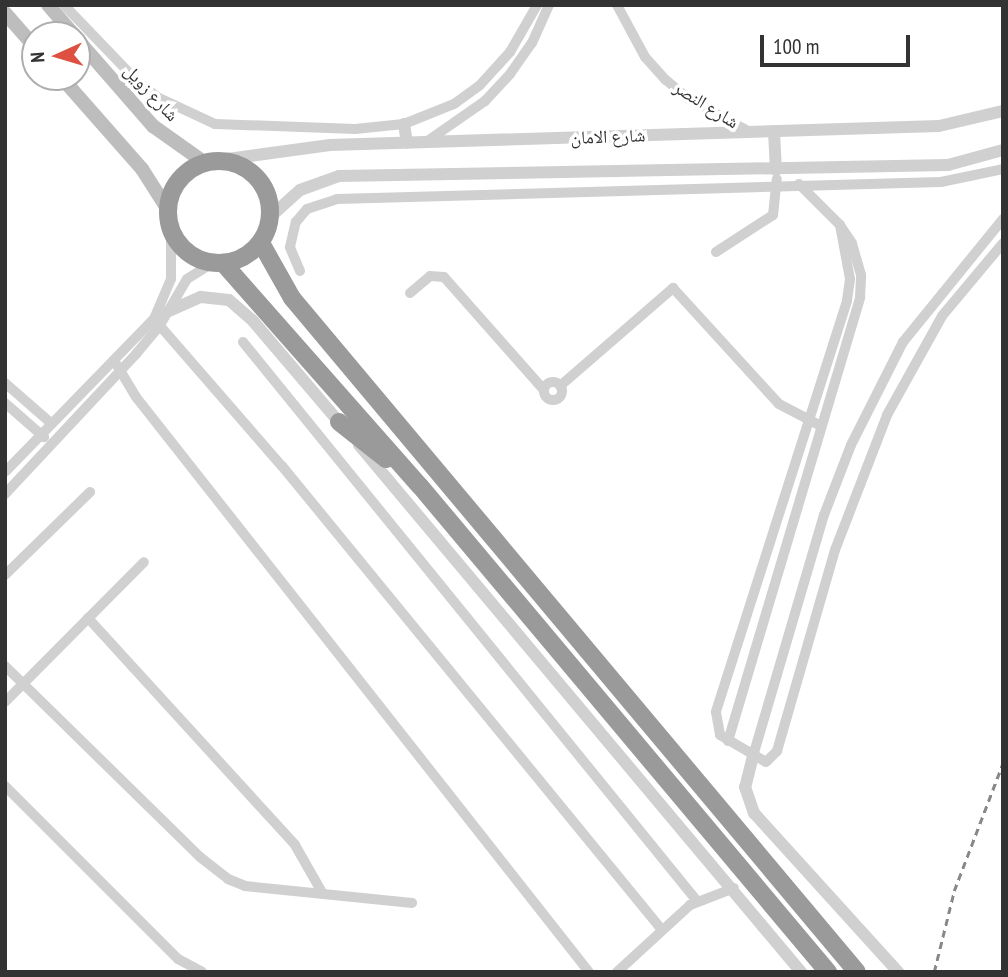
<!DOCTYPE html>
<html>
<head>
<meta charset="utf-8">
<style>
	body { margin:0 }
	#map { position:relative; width:1008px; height:977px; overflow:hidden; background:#fff; font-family:"PT Sans Narrow","Noto Naskh Arabic",sans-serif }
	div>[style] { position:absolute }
	.minor>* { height:10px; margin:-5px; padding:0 5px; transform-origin:5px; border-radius:5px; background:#d0d0d0 }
	.minor>.ring { margin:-5px; padding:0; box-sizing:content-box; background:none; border:10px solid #d0d0d0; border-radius:50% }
	.tertiary>* { height:12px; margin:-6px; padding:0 6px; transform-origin:6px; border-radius:6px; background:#d0d0d0 }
	.secondary>* { height:14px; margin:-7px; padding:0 7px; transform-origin:7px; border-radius:7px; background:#bdbdbd }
	.motorway>* { height:18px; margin:-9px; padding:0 9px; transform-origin:9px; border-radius:9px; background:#9a9a9a }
	.motorway>.ring { margin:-9px; padding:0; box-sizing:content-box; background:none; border:18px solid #9a9a9a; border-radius:50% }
	.rail>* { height:2.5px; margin-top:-1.25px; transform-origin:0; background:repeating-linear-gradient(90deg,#888 0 7px,transparent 0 12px) }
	span { translate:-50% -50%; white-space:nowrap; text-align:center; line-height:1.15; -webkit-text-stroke:7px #fff; paint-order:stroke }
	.street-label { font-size:18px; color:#333 }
	.frame { position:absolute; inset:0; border:7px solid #333; pointer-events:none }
	.north { position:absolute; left:21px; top:21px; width:70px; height:70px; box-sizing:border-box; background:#fff; border:2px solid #adadad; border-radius:50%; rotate:266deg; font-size:19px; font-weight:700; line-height:28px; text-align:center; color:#333 }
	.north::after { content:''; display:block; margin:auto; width:24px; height:32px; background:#dd5042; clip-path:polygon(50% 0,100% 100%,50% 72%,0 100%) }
	.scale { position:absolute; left:760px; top:35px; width:150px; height:32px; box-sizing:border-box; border:4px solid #333; border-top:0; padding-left:9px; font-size:21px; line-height:24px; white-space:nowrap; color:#333; -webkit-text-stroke:5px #fff; paint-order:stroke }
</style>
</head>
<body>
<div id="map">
	<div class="minor">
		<i style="left:64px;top:5px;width:107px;rotate:46.1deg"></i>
		<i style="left:138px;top:82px;width:24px;rotate:38deg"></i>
		<i style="left:157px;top:97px;width:64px;rotate:25deg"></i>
		<i style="left:215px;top:124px;width:140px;rotate:2deg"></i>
		<i style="left:355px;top:129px;width:49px;rotate:-5.8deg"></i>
		<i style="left:404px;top:124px;width:54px;rotate:-21.8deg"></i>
		<i style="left:454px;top:104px;width:32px;rotate:-36deg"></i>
		<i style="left:480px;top:85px;width:45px;rotate:-47.7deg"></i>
		<i style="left:510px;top:52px;width:54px;rotate:-60.1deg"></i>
		<i style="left:617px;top:5px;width:59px;rotate:61.7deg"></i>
		<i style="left:645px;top:57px;width:31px;rotate:48deg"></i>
		<i style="left:666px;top:80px;width:30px;rotate:40deg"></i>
		<i style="left:689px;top:99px;width:67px;rotate:28.5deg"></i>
		<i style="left:426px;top:142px;width:72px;rotate:-34.8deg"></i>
		<i style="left:485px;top:101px;width:37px;rotate:-47deg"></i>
		<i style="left:510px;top:74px;width:38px;rotate:-55deg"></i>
		<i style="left:532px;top:43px;width:42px;rotate:-65.9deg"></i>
		<i style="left:840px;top:225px;width:55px;rotate:79.5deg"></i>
		<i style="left:850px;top:279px;width:22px;rotate:98deg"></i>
		<i style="left:847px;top:301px;width:431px;rotate:107.7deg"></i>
		<i style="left:716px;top:712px;width:23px;rotate:80deg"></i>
		<i style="left:720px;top:735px;width:53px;rotate:30.4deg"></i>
		<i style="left:766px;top:762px;width:16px;rotate:-45deg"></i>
		<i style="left:777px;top:751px;width:209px;rotate:-73.9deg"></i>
		<i style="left:835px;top:550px;width:145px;rotate:-68.9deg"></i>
		<i style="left:887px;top:415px;width:113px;rotate:-60.9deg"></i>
		<i style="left:942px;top:316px;width:95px;rotate:-50.1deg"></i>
		<i style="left:716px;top:252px;width:68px;rotate:-33deg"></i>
		<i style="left:773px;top:215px;width:36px;rotate:-84deg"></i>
		<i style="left:300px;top:271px;width:26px;rotate:-113deg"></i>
		<i style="left:290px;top:247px;width:26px;rotate:-77deg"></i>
		<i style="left:296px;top:222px;width:17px;rotate:-50deg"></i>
		<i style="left:307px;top:209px;width:32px;rotate:-18deg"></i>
		<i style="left:337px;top:199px;width:604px;rotate:-1.61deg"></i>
		<i style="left:941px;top:182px;width:63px;rotate:-11.8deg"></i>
		<i style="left:410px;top:293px;width:26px;rotate:-40deg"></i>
		<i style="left:430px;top:276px;width:14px;rotate:4deg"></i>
		<i style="left:444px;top:277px;width:151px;rotate:48.5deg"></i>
		<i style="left:154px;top:319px;width:195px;rotate:49deg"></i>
		<i style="left:282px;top:466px;width:600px;rotate:50.68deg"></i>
		<i style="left:243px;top:342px;width:720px;rotate:50.92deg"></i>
		<i style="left:115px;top:362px;width:41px;rotate:59deg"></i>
		<i style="left:136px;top:397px;width:732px;rotate:51.77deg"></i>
		<i class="ring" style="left:544px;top:382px;width:8px;height:8px"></i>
		<i style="left:5px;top:383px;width:62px;rotate:41.1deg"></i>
		<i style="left:560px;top:386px;width:150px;rotate:-40.9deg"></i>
		<i style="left:673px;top:288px;width:157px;rotate:47.6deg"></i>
		<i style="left:779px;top:404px;width:47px;rotate:27.6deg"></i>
		<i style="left:5px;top:403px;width:52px;rotate:41.1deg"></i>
		<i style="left:5px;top:472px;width:214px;rotate:-45.8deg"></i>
		<i style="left:154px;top:319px;width:43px;rotate:-67deg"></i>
		<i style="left:171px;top:279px;width:51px;rotate:-90deg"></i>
		<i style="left:5px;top:494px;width:192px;rotate:-46.9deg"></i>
		<i style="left:136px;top:354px;width:38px;rotate:-50deg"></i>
		<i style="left:160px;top:325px;width:53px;rotate:-59.6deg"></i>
		<i style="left:187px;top:279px;width:31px;rotate:-32deg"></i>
		<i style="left:5px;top:575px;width:119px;rotate:-44.3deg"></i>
		<i style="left:88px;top:618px;width:307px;rotate:47.6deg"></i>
		<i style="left:295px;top:845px;width:56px;rotate:60.3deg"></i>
		<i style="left:5px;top:666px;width:273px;rotate:44.4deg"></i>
		<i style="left:200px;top:857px;width:36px;rotate:38deg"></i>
		<i style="left:228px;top:879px;width:18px;rotate:22deg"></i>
		<i style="left:245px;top:886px;width:168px;rotate:5.8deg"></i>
		<i style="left:5px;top:702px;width:197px;rotate:-45.2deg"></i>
		<i style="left:728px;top:741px;width:463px;rotate:-73.4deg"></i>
		<i style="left:860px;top:297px;width:22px;rotate:-87deg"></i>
		<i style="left:861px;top:275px;width:33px;rotate:-106deg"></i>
		<i style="left:852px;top:243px;width:22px;rotate:-124deg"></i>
		<i style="left:840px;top:225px;width:58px;rotate:-135deg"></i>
		<i style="left:753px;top:756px;width:251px;rotate:-73.6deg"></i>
		<i style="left:824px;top:515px;width:75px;rotate:-68.9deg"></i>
		<i style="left:851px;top:445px;width:115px;rotate:-63.2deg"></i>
		<i style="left:903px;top:342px;width:159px;rotate:-50.9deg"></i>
		<i style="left:5px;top:786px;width:245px;rotate:45deg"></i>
		<i style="left:178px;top:959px;width:27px;rotate:28deg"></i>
		<i style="left:617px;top:972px;width:99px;rotate:-42.5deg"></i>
		<i style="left:690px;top:905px;width:47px;rotate:-21.1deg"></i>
	</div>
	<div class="tertiary">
		<i style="left:404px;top:124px;width:19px;rotate:81deg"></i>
		<i style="left:774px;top:132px;width:38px;rotate:87deg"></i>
		<i style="left:213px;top:161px;width:118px;rotate:-7.8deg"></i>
		<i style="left:330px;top:145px;width:609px;rotate:-1.79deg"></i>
		<i style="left:939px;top:126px;width:66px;rotate:-13.2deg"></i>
		<i style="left:270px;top:217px;width:40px;rotate:-42deg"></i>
		<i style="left:300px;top:190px;width:41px;rotate:-19.7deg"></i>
		<i style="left:339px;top:176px;width:609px;rotate:-1.03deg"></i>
		<i style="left:948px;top:165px;width:57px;rotate:-15.3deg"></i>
		<i style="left:169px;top:311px;width:35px;rotate:-24deg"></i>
		<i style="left:201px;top:297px;width:28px;rotate:6deg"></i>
		<i style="left:229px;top:300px;width:32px;rotate:41deg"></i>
		<i style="left:253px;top:321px;width:142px;rotate:49.6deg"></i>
		<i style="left:359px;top:445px;width:688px;rotate:50.01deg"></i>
		<i style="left:753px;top:756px;width:32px;rotate:104deg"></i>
		<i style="left:745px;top:787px;width:28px;rotate:71deg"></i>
		<i style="left:754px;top:813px;width:215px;rotate:47.8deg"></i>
	</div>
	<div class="secondary">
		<i style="left:48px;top:5px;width:40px;rotate:49deg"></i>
		<i style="left:5px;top:13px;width:45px;rotate:48.6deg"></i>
		<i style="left:77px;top:39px;width:116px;rotate:48.9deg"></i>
		<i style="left:153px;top:126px;width:64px;rotate:35.4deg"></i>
		<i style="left:61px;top:77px;width:123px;rotate:48.6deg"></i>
		<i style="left:142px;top:169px;width:49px;rotate:57.6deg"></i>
	</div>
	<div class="motorway">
		<i class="ring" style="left:168px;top:161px;width:84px;height:84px"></i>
		<i style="left:261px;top:243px;width:63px;rotate:60.6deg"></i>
		<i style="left:292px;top:298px;width:879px;rotate:50.03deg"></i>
		<i style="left:224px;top:264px;width:296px;rotate:48.6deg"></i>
		<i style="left:420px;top:486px;width:635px;rotate:49.99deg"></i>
		<i style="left:339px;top:422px;width:60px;rotate:38.2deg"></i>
	</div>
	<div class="rail">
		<i style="left:934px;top:972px;width:83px;rotate:-76.1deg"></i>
		<i style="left:954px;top:891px;width:137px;rotate:-69.1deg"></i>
	</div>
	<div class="street-label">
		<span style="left:151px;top:93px;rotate:47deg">شارع زويل</span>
		<span style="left:706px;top:105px;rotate:32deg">شارع النصر</span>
		<span style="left:608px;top:137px;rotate:-2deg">شارع الامان</span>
	</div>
	<div class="frame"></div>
	<div class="north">N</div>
	<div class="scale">100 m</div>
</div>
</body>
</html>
